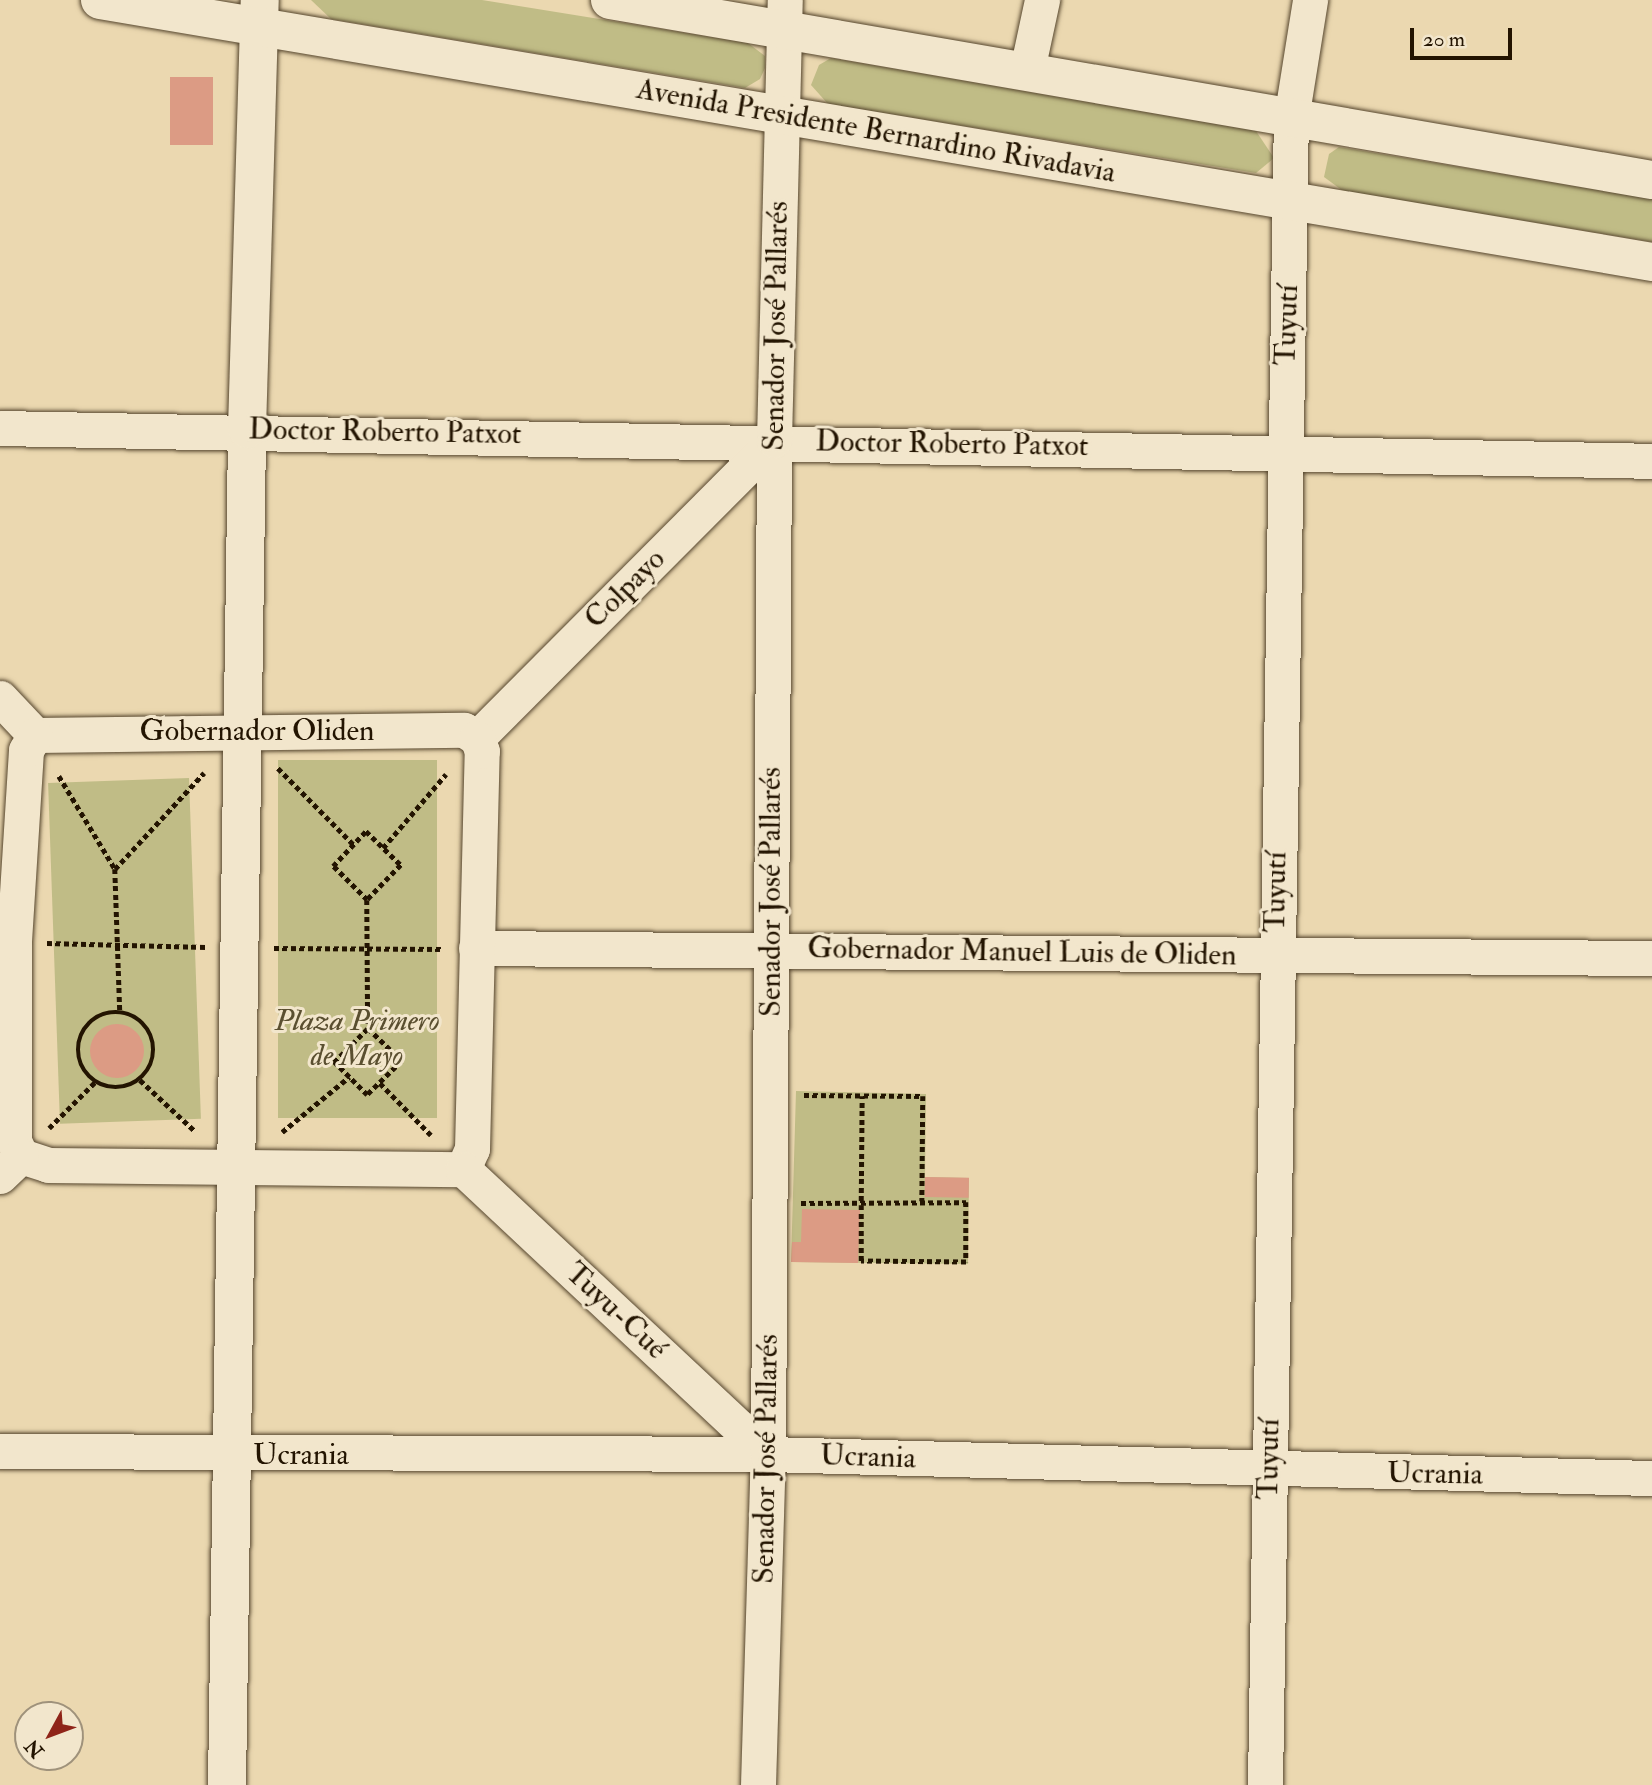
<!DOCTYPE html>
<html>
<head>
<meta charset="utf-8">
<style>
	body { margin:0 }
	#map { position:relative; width:1652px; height:1785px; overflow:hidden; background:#ebd8b0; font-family:"IM FELL Double Pica",serif }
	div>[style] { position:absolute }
	.green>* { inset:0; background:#c0bc86; transform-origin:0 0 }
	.building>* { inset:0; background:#dc9b84; transform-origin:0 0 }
	.round { border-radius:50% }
	.path>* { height:4.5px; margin-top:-2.25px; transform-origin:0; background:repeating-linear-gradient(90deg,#231401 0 5px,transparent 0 8.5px) }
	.path>.ring { margin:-2.25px; padding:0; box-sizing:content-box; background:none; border:4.5px solid #231401; border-radius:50% }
	.roads { filter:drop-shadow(0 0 2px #55452d) drop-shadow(0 0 2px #55452d) }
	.minor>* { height:35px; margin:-17.5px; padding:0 17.5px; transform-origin:17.5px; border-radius:17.5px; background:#f2e6cc }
	.tertiary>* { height:38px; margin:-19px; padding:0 19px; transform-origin:19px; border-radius:19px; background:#f2e6cc }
	.secondary>* { height:38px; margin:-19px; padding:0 19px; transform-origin:19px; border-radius:19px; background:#f2e6cc }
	span { translate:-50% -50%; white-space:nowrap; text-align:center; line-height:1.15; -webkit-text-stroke:6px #f2e6cc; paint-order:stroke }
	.street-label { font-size:30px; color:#231401 }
	.park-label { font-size:30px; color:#5a4f30; font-style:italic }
	.north { position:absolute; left:14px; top:1701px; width:70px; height:70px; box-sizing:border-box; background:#f2e6cc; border:2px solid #9f927b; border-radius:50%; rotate:229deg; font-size:19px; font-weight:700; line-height:28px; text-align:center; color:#231401 }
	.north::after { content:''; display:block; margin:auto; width:24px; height:32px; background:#8f2418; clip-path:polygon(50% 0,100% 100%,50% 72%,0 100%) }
	.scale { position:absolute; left:1410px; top:28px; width:102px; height:32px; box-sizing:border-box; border:4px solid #231401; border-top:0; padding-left:9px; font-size:21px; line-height:24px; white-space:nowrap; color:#231401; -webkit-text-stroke:5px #f2e6cc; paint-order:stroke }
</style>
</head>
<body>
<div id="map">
	<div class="green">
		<i style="clip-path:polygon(311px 0,482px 0,748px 43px,765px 56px,765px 68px,760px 79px,745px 88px,331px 19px)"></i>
		<i style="clip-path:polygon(831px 58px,1256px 131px,1274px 158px,1256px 173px,828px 104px,811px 85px,819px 65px)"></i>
		<i style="clip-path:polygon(1339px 147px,1652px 199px,1652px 242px,1343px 191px,1324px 177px,1329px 154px)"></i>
		<i style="left:437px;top:760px;width:358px;height:159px;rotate:90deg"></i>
		<i style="left:189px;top:778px;width:341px;height:141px;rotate:88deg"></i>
		<i style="clip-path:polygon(796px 1091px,926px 1094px,925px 1177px,969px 1178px,968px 1264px,791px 1262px)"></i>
	</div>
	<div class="building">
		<i style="left:170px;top:77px;width:43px;height:68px"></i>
		<i class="round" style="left:90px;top:1024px;width:54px;height:54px"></i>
		<i style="left:925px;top:1177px;width:44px;height:20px;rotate:1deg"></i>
		<i style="clip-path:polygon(802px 1209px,860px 1210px,858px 1263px,791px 1262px,792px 1242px,801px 1242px)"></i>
	</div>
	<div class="path">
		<i style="left:278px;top:768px;width:108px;rotate:45.4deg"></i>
		<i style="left:59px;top:776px;width:109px;rotate:58.9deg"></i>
		<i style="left:115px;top:869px;width:131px;rotate:-47.2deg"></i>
		<i style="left:366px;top:831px;width:49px;rotate:44.2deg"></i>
		<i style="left:401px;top:865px;width:49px;rotate:134.2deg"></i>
		<i style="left:367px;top:900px;width:48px;rotate:-135deg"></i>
		<i style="left:333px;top:866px;width:48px;rotate:-46.7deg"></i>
		<i style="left:383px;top:848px;width:97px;rotate:-49.6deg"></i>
		<i style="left:115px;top:869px;width:144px;rotate:88deg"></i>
		<i style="left:367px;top:900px;width:128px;rotate:89.6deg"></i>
		<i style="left:47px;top:943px;width:159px;rotate:1.4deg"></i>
		<i style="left:274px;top:948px;width:170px;rotate:0.3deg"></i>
		<i class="ring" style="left:78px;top:1012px;width:71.5px;height:71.5px"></i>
		<i style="left:368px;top:1028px;width:47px;rotate:44.1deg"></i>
		<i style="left:402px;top:1061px;width:49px;rotate:135.8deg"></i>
		<i style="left:367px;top:1095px;width:47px;rotate:-135deg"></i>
		<i style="left:334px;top:1062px;width:48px;rotate:-45deg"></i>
		<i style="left:140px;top:1080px;width:76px;rotate:42.9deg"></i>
		<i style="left:380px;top:1083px;width:73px;rotate:45.6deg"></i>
		<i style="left:804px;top:1095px;width:119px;rotate:0.5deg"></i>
		<i style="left:923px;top:1096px;width:105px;rotate:90.5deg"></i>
		<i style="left:49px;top:1128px;width:65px;rotate:-45deg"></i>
		<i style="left:282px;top:1132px;width:87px;rotate:-39.4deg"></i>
		<i style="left:861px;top:1201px;width:105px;rotate:-89.5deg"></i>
		<i style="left:801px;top:1203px;width:165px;rotate:-0.3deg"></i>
		<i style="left:966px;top:1202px;width:60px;rotate:90deg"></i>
		<i style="left:966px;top:1262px;width:105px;rotate:-179.5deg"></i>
		<i style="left:861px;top:1261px;width:56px;rotate:-90deg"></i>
	</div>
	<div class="roads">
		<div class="minor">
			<i style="left:1027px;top:70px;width:72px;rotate:-77.9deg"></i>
			<i style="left:0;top:428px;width:1652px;rotate:1.14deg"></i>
			<i style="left:0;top:698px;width:51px;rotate:46.6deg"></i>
			<i style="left:35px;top:735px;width:429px;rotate:-0.7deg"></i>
			<i style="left:464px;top:730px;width:15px;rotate:32deg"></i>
			<i style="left:477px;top:738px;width:421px;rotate:-45.1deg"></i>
			<i style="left:476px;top:948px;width:1176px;rotate:0.49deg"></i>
			<i style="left:21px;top:1156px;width:28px;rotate:18deg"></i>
			<i style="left:48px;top:1165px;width:415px;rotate:0.6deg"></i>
			<i style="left:21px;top:1156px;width:17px;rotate:-115deg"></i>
			<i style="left:14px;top:1141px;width:200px;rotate:-90deg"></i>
			<i style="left:14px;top:941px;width:191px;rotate:-86.4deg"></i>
			<i style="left:26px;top:750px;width:17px;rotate:-59deg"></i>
			<i style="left:463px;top:1169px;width:22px;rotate:-66deg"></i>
			<i style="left:472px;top:1149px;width:398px;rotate:-88.6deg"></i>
			<i style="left:482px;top:751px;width:14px;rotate:-111deg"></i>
			<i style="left:463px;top:1169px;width:417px;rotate:43.1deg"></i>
			<i style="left:0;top:1176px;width:29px;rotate:-44deg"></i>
			<i style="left:0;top:1451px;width:768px;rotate:0.22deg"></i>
			<i style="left:768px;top:1454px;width:884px;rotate:1.56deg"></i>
			<i style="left:758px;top:1785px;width:331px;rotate:-88.3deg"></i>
			<i style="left:768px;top:1454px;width:1014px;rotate:-89.66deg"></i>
			<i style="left:774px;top:440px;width:440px;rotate:-88.6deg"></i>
			<i style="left:1265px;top:1785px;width:1666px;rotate:-89.11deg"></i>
			<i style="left:1291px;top:119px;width:121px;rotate:-80.9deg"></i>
		</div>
		<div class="tertiary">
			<i style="left:227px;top:1785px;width:1356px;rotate:-89.15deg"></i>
			<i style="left:247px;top:429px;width:429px;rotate:-88.3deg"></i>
		</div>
		<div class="secondary">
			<i style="left:100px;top:0;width:1574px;rotate:9.58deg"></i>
			<i style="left:610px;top:0;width:1057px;rotate:9.8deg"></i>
		</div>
	</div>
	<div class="street-label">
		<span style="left:876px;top:131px;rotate:10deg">Avenida Presidente Bernardino Rivadavia</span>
		<span style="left:1287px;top:325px;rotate:-88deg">Tuyutí</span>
		<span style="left:776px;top:326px;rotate:-89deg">Senador José Pallarés</span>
		<span style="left:385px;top:432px;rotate:1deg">Doctor Roberto Patxot</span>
		<span style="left:952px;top:444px;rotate:1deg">Doctor Roberto Patxot</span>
		<span style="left:625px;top:589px;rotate:-45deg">Colpayo</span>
		<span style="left:257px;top:731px">Gobernador Oliden</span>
		<span style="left:771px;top:892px;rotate:-90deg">Senador José Pallarés</span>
		<span style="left:1276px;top:892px;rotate:-89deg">Tuyutí</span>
		<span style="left:1022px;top:952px;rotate:1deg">Gobernador Manuel Luis de Oliden</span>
		<span style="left:616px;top:1311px;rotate:43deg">Tuyu-Cué</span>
		<span style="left:301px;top:1455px">Ucrania</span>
		<span style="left:868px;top:1457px;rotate:2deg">Ucrania</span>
		<span style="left:766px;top:1459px;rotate:-89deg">Senador José Pallarés</span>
		<span style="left:1269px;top:1459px;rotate:-89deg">Tuyutí</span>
		<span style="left:1435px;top:1474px;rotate:1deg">Ucrania</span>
	</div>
	<div class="park-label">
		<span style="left:357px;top:1038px">Plaza Primero<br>de Mayo</span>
	</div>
	<div class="north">N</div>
	<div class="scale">20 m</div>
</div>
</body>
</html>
